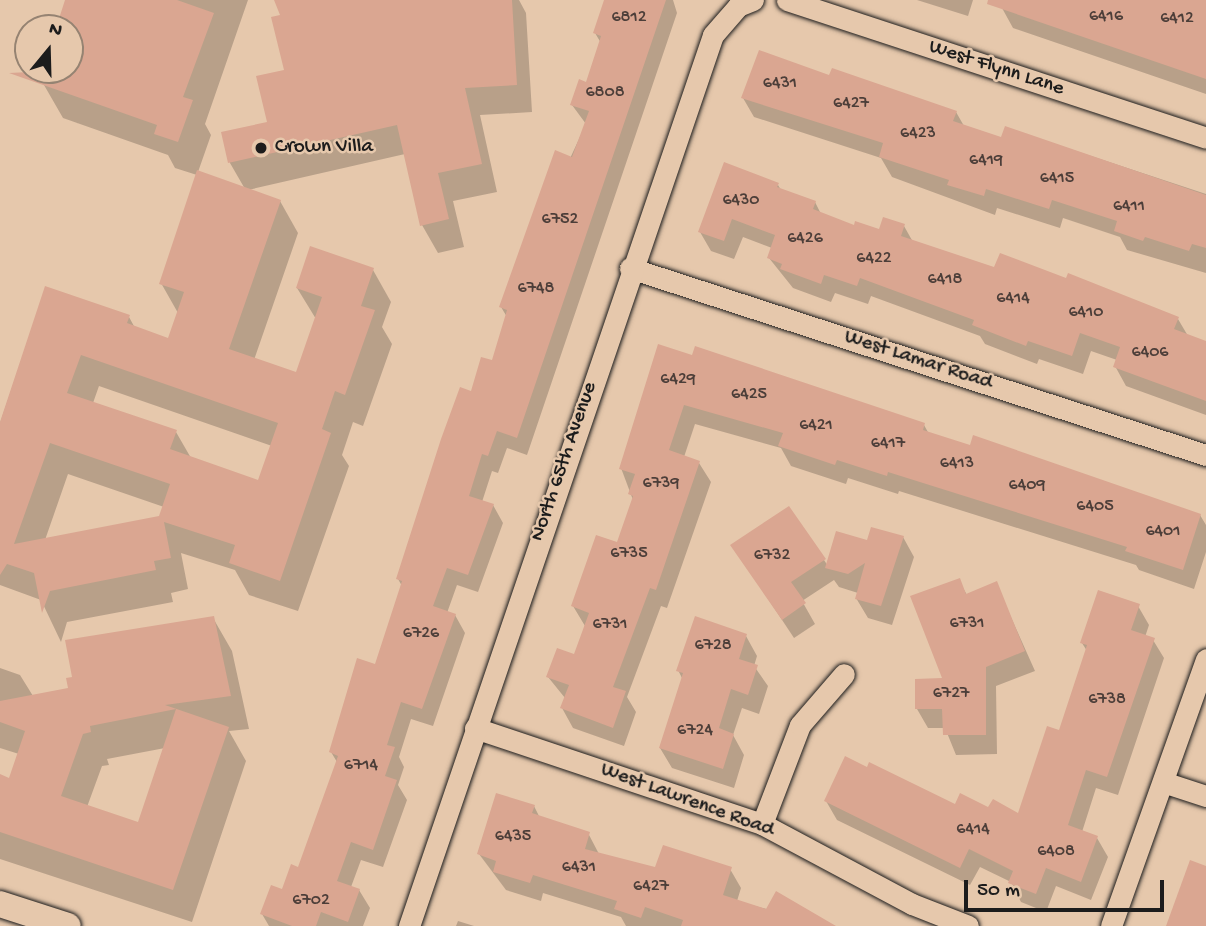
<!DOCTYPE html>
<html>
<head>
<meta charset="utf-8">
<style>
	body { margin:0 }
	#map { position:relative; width:1206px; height:926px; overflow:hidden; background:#e6c8ac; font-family:"Gochi Hand",sans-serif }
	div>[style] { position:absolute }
	.shadow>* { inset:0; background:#0003 }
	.building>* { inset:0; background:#daa691 }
	.roads { filter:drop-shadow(0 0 2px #1c1c1c) drop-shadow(0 0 2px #1c1c1c) }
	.minor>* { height:21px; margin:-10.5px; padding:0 10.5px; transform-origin:10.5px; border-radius:10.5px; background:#e6c8ac }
	.tertiary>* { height:26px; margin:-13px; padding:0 13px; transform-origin:13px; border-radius:13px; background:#e6c8ac }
	.dots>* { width:19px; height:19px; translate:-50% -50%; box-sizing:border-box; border:4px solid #e6c8ac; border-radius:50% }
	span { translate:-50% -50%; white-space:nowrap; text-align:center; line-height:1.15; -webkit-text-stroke:5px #e6c8ac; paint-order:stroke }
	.number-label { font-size:18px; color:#4c3e39 }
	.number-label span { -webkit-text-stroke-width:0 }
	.street-label { font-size:21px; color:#1c1c1c }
	.poi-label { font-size:21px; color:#1c1c1c }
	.left { translate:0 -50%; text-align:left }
	.north { position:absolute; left:14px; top:14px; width:70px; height:70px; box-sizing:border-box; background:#e6c8ac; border:2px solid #958372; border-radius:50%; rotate:19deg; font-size:19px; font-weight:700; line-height:28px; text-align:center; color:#1c1c1c }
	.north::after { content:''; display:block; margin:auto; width:24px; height:32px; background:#1c1c1c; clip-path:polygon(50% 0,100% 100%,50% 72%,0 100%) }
	.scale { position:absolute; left:964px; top:880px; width:200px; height:32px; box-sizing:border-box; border:4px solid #1c1c1c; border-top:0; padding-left:9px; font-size:21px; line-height:24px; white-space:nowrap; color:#1c1c1c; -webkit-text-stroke:5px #e6c8ac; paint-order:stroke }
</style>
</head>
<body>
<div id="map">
	<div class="shadow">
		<i style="clip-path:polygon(evenodd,67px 0,248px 0,205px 124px,211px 135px,198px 172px,245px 189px,230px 163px,224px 133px,269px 123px,286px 71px,283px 17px,276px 0,519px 0,526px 13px,532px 112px,480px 115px,497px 192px,453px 201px,464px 247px,438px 253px,422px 225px,405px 154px,248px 190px,280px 201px,298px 233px,254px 360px,297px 374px,316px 319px,297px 288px,373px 270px,391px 302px,382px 327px,392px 344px,363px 426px,353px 422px,342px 455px,349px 466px,298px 611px,249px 595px,235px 570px,181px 553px,188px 589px,171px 593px,173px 602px,67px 622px,61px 642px,41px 600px,0 585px,0 423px,46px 288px,129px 317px,135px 328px,169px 340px,178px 313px,161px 283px,197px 175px,175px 168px,168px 155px,63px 118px,44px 85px,49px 70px,70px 70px,70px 28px,57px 28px,67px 0,99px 386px,272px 446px,259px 482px,191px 458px,176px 432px,93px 403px,99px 386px,67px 0,68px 474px,164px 507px,160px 517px,45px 540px,68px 474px)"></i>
		<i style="clip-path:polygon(606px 0,673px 0,677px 13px,527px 455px,507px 448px,498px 473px,492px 471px,482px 502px,493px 505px,503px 523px,478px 592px,457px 585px,447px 613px,455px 615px,465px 633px,433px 726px,411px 719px,399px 757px,404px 767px,398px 785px,407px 800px,383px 867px,361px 860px,351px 887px,359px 890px,370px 908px,363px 926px,269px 926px,262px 914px,299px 869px,337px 762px,331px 752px,376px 666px,402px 586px,398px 579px,472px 393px,493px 362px,507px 317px,501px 307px,586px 124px,572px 105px,588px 84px,601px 43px,595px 33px)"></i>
		<i style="clip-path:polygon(917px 0,973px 0,968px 16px)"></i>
		<i style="clip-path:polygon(989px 0,1206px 0,1206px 94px,1013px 28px,1002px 8px)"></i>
		<i style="clip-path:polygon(830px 77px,956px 112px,964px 126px,1002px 139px,1006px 128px,1206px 194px,1206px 273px,1127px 250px,1120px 237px,1063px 218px,1060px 228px,997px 208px,995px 215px,892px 177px,881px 158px,754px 117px,743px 98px)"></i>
		<i style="clip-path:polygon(778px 185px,781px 190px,815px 202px,821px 214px,855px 227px,880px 231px,904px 226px,913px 242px,995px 269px,1067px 281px,1069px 275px,1178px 319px,1188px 336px,1206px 342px,1206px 415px,1126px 386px,1115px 366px,1117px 360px,1091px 351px,1083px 374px,1039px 359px,1037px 364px,985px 344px,980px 336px,871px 296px,868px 304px,835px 293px,831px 302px,793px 288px,769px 258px,772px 248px,743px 237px,734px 259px,711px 251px,700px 232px)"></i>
		<i style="clip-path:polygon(659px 346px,924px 425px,929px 434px,1200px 515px,1206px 525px,1206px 552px,1194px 589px,1139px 570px,1136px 565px,899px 491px,898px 494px,848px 478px,846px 484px,791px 466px,781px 448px,695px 424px,684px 457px,699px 463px,711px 482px,667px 608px,661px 606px,627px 697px,636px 712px,624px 746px,573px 728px,562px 708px,565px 698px,548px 677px,575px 656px,585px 626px,573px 606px,618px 544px,633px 500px,621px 468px)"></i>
		<i style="clip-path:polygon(903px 537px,914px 557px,892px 625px,868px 618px,856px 598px,858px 593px,839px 587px,834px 580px,802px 601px,815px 624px,794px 638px,733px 546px,824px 560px,828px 566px,869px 542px)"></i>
		<i style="clip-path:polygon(959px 581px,967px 595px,996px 584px,1035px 671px,996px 686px,997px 754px,956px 755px,945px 728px,928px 728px,917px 709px,945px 680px)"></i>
		<i style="clip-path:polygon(1138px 606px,1149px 625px,1145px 637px,1153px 640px,1164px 658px,1118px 795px,1096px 788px,1082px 832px,1097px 838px,1108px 857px,1091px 900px,1056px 886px,1046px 912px,1021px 902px,1011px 882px,980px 867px,970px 885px,837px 820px,826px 801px,956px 806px,1019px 815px,1060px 733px,1087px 651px,1082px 643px)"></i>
		<i style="clip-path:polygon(evenodd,213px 618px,232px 651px,249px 729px,229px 731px,246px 761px,192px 922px,0 859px,0 776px,10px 780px,19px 754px,0 748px,0 668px,20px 675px,33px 696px,71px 689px,213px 618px,165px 748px,139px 824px,87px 807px,102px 766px,109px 765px,107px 759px,165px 748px)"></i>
		<i style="clip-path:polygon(746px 636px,757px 656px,754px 666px,768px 686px,759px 714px,742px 708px,733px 735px,744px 755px,734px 788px,672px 768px,660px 748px,683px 680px,678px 670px)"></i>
		<i style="clip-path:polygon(534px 806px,540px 818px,588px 833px,599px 854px,656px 869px,730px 869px,741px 888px,737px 901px,828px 926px,626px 926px,621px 917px,543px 893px,541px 901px,506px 890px,479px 854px)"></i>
		<i style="clip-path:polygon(458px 921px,474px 926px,456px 926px)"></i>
	</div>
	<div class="building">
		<i style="clip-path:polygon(65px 0,177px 0,214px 13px,183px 97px,193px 100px,178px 142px,154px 134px,157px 125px,9px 73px,70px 70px,70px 28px,56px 28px)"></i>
		<i style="clip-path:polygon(274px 0,512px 0,517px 85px,465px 88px,482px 164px,438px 173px,449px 219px,420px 226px,397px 125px,228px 163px,221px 132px,267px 122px,256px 76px,284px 70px,271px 17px,280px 15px)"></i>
		<i style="clip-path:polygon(604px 0,666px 0,517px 438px,497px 431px,488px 456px,482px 454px,469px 496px,494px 504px,468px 575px,447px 568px,433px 606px,456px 614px,422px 709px,401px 702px,387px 745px,395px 747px,385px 776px,397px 780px,373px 850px,351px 842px,337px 881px,360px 889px,348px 922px,321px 912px,316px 926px,292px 926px,260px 914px,271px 885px,282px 889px,291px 864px,298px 867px,338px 756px,329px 752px,357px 658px,375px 664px,402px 581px,396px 579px,441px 439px,460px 387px,471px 391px,481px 357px,492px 360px,507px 310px,499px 307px,555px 150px,572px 157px,589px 111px,570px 105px,579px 79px,586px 82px,601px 36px,593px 33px)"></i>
		<i style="clip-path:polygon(988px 0,1206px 0,1206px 79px,987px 4px)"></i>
		<i style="clip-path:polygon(759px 50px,829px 75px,832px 68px,957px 111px,953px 121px,1001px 137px,1005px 126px,1206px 195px,1206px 248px,1192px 244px,1189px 251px,1145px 237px,1143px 241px,1114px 231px,1117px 221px,1052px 200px,1049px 209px,986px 189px,984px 196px,947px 185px,949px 180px,879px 157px,883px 143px,741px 98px)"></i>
		<i style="clip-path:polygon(724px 162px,779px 183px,777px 187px,816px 201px,813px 209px,854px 225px,855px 221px,879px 229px,883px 217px,905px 224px,901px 236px,994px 267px,1000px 253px,1066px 278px,1068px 273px,1179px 317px,1174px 329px,1206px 341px,1206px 401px,1113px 367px,1120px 347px,1080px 333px,1072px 356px,1028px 341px,1026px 346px,972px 325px,974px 320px,860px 278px,857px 286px,824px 275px,821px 284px,780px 269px,782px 264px,767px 258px,775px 235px,732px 219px,724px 241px,698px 232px)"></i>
		<i style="clip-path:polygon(evenodd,197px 170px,281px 200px,229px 349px,296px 372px,322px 297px,296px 288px,310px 246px,374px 268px,361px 306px,375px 310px,345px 395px,335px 391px,322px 429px,331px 433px,280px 581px,229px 563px,235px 545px,164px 522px,171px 558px,154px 561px,156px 570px,50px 591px,42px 613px,34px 573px,7px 564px,0 575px,0 422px,45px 286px,130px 315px,127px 323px,168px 338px,184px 292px,159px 284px,197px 170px,81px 355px,278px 423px,258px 480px,170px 449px,177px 430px,67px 393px,81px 355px,197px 170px,50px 443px,170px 484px,159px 516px,14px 544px,50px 443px)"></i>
		<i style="clip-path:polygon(658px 344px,692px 355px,695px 346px,925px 423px,923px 430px,970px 445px,973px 435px,1201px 514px,1183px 570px,1125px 551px,1127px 547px,888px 472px,887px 476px,837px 460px,835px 465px,778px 446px,783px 433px,684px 405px,669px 450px,700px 461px,656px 590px,650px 588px,613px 687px,626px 691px,613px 728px,560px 708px,569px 685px,546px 677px,557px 648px,574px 654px,589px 613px,571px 606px,596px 535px,617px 542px,633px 496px,628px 494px,635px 474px,619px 469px)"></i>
		<i style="clip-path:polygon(789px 506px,826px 559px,791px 582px,806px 603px,782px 620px,730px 545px)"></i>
		<i style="clip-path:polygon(871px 527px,904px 536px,881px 606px,855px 599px,865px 563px,848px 574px,825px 568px,836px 531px,867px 540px)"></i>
		<i style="clip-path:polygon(960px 578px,966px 594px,997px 581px,1025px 651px,986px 667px,986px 735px,943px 735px,942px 709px,915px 709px,915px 679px,942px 678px,910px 596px)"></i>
		<i style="clip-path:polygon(1098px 590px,1140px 604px,1131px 630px,1155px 638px,1107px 777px,1086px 770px,1068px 825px,1098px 836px,1081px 882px,1046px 868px,1036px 894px,1008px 883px,1013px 871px,969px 849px,960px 868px,824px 801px,845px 756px,867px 767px,869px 762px,955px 804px,960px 793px,988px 807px,993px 799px,1018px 813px,1047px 726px,1059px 730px,1087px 645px,1080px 643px)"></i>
		<i style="clip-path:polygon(evenodd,214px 616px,231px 696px,165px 705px,229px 727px,173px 890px,0 832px,0 774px,9px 778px,25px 731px,0 722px,0 701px,68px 688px,66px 678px,72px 677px,65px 640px,214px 616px,176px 709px,138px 822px,61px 796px,83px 734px,91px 732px,90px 726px,176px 709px)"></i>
		<i style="clip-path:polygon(695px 616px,747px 634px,739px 659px,758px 665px,748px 695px,731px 689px,719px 728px,734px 734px,723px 769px,659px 748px,683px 673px,676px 671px)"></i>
		<i style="clip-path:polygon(496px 793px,535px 805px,532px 813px,590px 832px,585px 849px,655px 867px,663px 845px,732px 867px,723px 895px,766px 909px,776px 891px,836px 926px,681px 926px,683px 920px,645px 907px,641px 918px,614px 909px,617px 901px,533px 875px,530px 883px,493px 872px,496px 861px,477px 854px)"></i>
		<i style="clip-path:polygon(1190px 860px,1206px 866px,1206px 926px,1166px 926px)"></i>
	</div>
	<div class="roads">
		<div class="minor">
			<i style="left:787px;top:0;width:441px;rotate:18.2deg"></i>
			<i style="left:630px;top:268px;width:606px;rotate:17.99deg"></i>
			<i style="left:475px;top:728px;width:303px;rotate:18.5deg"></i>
			<i style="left:762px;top:824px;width:170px;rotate:28.1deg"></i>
			<i style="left:912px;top:904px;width:60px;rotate:21.4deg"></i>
			<i style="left:1163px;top:782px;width:45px;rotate:18deg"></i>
			<i style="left:762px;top:824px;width:106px;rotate:-69deg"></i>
			<i style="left:800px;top:725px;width:67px;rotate:-49.2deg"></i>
			<i style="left:409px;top:926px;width:941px;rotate:-71.16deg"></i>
			<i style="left:713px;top:35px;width:38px;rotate:-49deg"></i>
			<i style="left:738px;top:6px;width:16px;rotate:-22deg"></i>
			<i style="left:1111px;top:926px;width:283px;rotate:-70.4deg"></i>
		</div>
		<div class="tertiary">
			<i style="left:0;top:904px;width:71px;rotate:17.9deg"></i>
		</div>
	</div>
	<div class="dots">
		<i style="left:261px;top:148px;background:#1c1c1c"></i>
	</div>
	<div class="number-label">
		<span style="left:1106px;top:17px">6416</span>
		<span style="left:629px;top:18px">6812</span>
		<span style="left:1177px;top:19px">6412</span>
		<span style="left:780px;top:84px">6431</span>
		<span style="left:605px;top:93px">6808</span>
		<span style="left:851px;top:104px">6427</span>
		<span style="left:918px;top:134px">6423</span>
		<span style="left:986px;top:161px">6419</span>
		<span style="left:1057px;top:179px">6415</span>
		<span style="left:741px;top:201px">6430</span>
		<span style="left:1129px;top:207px">6411</span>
		<span style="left:560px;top:220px">6752</span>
		<span style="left:805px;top:239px">6426</span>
		<span style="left:874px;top:259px">6422</span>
		<span style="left:945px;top:280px">6418</span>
		<span style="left:536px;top:289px">6748</span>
		<span style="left:1013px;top:299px">6414</span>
		<span style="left:1086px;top:313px">6410</span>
		<span style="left:1150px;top:353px">6406</span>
		<span style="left:678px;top:380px">6429</span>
		<span style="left:749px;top:395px">6425</span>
		<span style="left:816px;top:426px">6421</span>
		<span style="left:888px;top:444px">6417</span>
		<span style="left:957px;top:464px">6413</span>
		<span style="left:661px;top:484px">6739</span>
		<span style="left:1027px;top:486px">6409</span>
		<span style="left:1095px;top:507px">6405</span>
		<span style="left:1163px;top:532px">6401</span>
		<span style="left:629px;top:554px">6735</span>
		<span style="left:772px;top:556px">6732</span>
		<span style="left:967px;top:624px">6731</span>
		<span style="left:610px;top:625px">6731</span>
		<span style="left:421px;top:634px">6726</span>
		<span style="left:713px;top:646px">6728</span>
		<span style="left:951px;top:694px">6727</span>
		<span style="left:1107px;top:700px">6738</span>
		<span style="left:695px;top:731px">6724</span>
		<span style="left:361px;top:766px">6714</span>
		<span style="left:973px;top:830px">6414</span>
		<span style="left:513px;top:837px">6435</span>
		<span style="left:1056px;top:852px">6408</span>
		<span style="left:579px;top:868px">6431</span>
		<span style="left:651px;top:887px">6427</span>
		<span style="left:311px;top:901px">6702</span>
	</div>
	<div class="street-label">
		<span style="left:996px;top:69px;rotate:18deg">West Flynn Lane</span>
		<span style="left:918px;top:361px;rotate:18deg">West Lamar Road</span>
		<span style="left:565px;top:462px;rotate:-71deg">North 65th Avenue</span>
		<span style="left:687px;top:801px;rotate:20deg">West Lawrence Road</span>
	</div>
	<div class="poi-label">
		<span class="left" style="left:275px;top:148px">Crown Villa</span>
	</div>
	<div class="north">N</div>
	<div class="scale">50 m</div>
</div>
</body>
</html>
